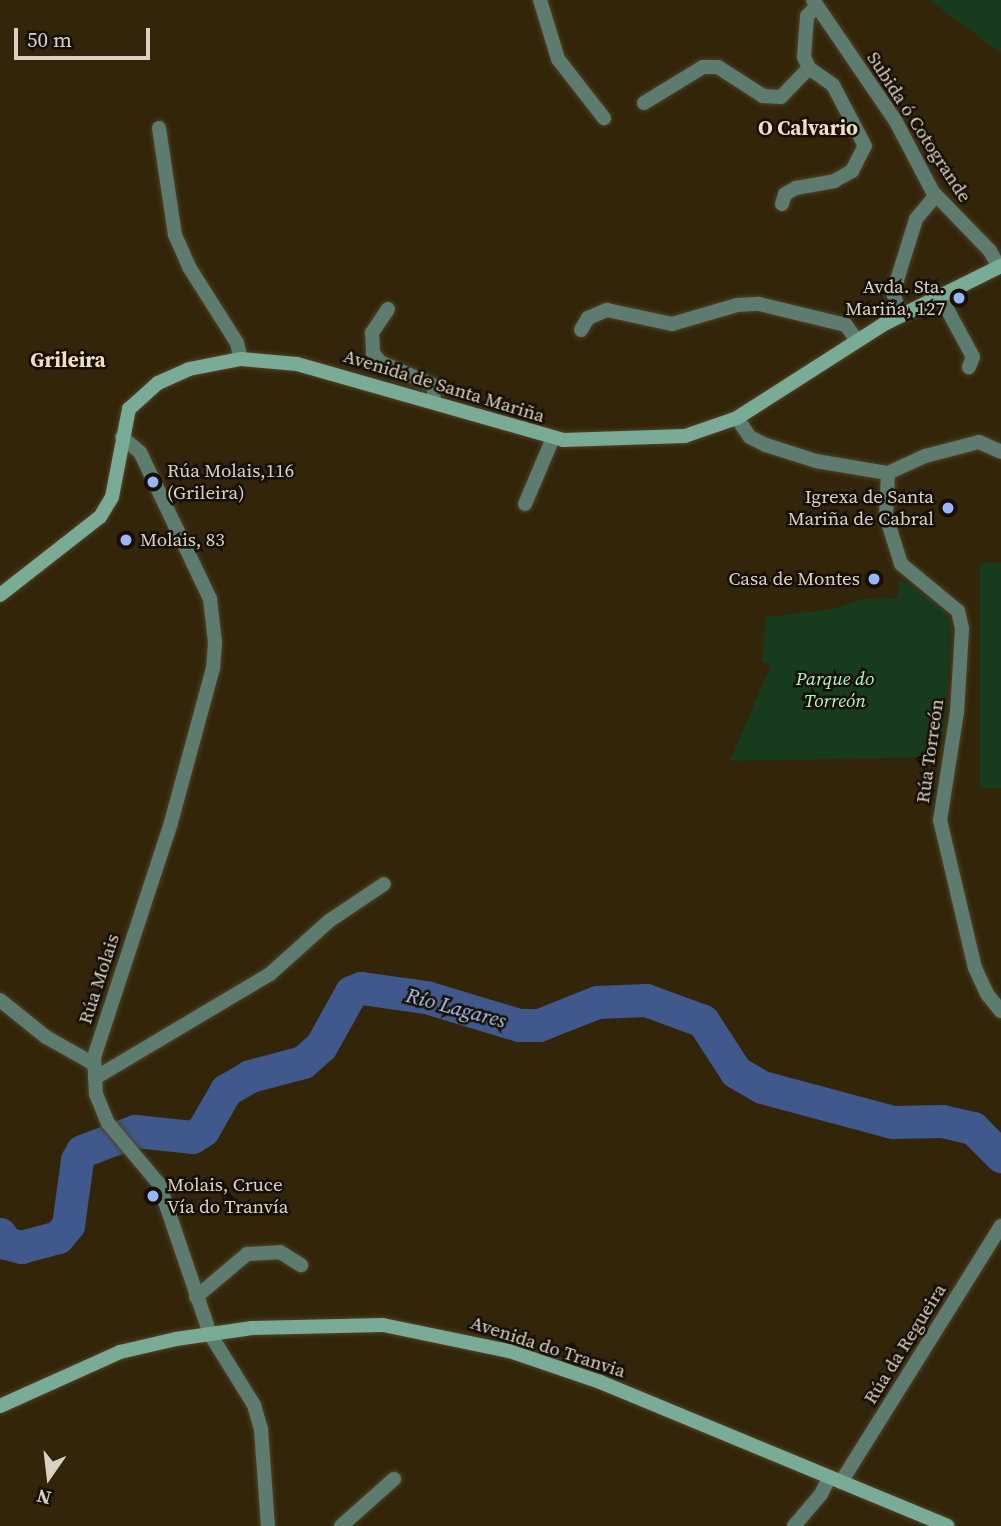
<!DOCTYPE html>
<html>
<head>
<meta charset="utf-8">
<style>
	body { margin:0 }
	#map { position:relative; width:1001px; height:1526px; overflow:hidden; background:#33250a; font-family:"Source Serif 4",serif }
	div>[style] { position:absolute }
	.green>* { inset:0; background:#183a1d; transform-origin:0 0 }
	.river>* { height:33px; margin:-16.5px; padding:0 16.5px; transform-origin:16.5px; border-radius:16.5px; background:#40588c }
	.roads { filter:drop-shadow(0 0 2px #4e4127) drop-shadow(0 0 2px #4e4127) }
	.street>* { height:14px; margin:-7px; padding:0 7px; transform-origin:7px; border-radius:7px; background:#5d7b6e }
	.secondary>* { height:14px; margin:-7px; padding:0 7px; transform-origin:7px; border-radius:7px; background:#79ab96 }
	.dots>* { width:19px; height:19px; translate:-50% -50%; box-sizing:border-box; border:4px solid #160f05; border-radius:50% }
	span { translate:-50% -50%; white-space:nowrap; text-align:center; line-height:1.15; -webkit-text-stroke:5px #160f05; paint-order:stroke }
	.street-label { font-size:19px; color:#dad1c2 }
	.poi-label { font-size:19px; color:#dad1c2 }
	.right { translate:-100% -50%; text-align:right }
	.left { translate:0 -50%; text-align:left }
	.park-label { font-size:19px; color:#adfab6; font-style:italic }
	.neighbourhood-label { font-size:21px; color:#f1dfbf; font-weight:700 }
	.water-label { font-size:21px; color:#b0c8f7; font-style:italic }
	.north { position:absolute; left:14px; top:1442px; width:70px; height:70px; -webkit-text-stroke:5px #160f05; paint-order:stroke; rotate:194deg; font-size:19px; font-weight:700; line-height:28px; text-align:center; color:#dad1c2 }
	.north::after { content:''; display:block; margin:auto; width:24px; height:32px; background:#dad1c2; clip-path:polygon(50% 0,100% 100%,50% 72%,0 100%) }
	.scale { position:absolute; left:14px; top:28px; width:136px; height:32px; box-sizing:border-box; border:4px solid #dad1c2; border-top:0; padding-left:9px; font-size:21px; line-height:24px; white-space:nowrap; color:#dad1c2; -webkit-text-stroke:5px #160f05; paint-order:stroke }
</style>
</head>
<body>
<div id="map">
	<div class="green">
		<i style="clip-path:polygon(929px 0,1001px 0,1001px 53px)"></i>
		<i style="left:1001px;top:563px;width:225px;height:21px;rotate:90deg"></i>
		<i style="clip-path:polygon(900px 579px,941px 606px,952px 625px,945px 728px,937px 757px,730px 761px,771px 665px,762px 662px,766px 617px,833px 609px,861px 599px,897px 598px)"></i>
	</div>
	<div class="river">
		<i style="left:0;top:1234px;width:11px;rotate:56deg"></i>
		<i style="left:6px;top:1243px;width:16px;rotate:15deg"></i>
		<i style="left:21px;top:1247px;width:38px;rotate:-15deg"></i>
		<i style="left:58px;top:1237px;width:16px;rotate:-50deg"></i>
		<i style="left:68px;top:1225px;width:66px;rotate:-82.1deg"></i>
		<i style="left:77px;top:1160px;width:10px;rotate:-61deg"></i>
		<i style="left:82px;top:1151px;width:57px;rotate:-20.7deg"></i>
		<i style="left:135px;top:1131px;width:57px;rotate:6deg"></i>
		<i style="left:192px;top:1137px;width:13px;rotate:-32deg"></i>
		<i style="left:203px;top:1130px;width:46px;rotate:-60.1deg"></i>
		<i style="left:226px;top:1090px;width:28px;rotate:-30deg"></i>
		<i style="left:250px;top:1076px;width:55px;rotate:-14.8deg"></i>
		<i style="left:303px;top:1062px;width:24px;rotate:-42deg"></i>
		<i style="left:321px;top:1046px;width:62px;rotate:-60.9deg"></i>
		<i style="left:351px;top:992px;width:11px;rotate:-22deg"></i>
		<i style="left:361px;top:988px;width:66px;rotate:7.9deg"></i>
		<i style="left:426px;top:997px;width:97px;rotate:16.8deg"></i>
		<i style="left:519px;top:1025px;width:20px"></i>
		<i style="left:539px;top:1025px;width:62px;rotate:-21.6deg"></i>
		<i style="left:597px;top:1002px;width:49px;rotate:-2.3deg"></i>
		<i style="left:646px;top:1000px;width:61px;rotate:20.2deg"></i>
		<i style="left:703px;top:1021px;width:61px;rotate:57.1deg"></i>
		<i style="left:736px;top:1072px;width:30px;rotate:30deg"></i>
		<i style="left:762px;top:1087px;width:136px;rotate:15deg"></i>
		<i style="left:893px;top:1122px;width:49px;rotate:-1.2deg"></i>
		<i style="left:942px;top:1121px;width:32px;rotate:13deg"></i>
		<i style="left:973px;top:1128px;width:40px;rotate:45deg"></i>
	</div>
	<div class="roads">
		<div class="street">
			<i style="left:540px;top:0;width:62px;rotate:73deg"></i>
			<i style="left:558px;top:59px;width:75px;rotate:52.1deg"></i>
			<i style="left:813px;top:0;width:145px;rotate:55.7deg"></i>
			<i style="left:895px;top:120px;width:81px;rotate:62.2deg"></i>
			<i style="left:933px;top:192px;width:82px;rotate:46deg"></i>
			<i style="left:990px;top:251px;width:18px;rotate:61deg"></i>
			<i style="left:644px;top:103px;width:69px;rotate:-31.4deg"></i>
			<i style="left:703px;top:67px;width:15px"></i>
			<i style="left:718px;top:67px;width:54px;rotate:32.8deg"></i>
			<i style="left:763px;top:96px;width:18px;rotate:3deg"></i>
			<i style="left:781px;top:97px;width:40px;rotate:-46deg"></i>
			<i style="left:159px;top:128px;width:108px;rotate:81.5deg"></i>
			<i style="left:175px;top:235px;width:35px;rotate:66deg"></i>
			<i style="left:189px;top:267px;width:90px;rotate:57.7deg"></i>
			<i style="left:237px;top:343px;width:16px;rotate:76deg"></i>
			<i style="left:782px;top:204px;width:10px;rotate:-73deg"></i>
			<i style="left:785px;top:194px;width:13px;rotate:-29deg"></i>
			<i style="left:796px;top:188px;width:39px;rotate:-10deg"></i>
			<i style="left:834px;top:181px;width:21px;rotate:-29deg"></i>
			<i style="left:852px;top:171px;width:28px;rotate:-63deg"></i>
			<i style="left:865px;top:146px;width:69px;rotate:-117.7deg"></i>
			<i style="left:833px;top:85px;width:29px;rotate:-145deg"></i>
			<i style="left:809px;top:68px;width:12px;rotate:-114deg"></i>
			<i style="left:804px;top:57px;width:41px;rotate:-85.8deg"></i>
			<i style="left:807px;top:16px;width:14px;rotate:-45deg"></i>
			<i style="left:940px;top:296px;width:69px;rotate:61.6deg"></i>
			<i style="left:973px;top:357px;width:11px;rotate:112deg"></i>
			<i style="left:388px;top:309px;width:29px;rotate:124deg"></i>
			<i style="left:372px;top:333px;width:20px;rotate:87deg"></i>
			<i style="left:373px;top:353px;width:11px;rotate:52deg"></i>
			<i style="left:380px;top:362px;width:60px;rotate:23.6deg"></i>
			<i style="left:435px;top:386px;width:15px;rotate:98deg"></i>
			<i style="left:901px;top:316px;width:24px;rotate:-109deg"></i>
			<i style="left:893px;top:293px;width:77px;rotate:-72.7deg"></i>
			<i style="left:916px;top:219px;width:31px;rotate:-50deg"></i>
			<i style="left:581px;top:330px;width:14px;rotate:-60deg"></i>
			<i style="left:588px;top:318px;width:21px;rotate:-23deg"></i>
			<i style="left:607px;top:310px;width:66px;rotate:12.2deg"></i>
			<i style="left:672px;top:324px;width:68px;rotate:-16.3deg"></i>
			<i style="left:737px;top:305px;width:22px;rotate:-3deg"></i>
			<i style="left:759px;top:304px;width:89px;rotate:13.6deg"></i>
			<i style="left:846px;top:325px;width:19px;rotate:55deg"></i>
			<i style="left:737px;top:418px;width:23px;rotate:56deg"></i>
			<i style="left:750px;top:437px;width:18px;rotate:27deg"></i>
			<i style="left:766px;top:445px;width:52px;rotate:17.7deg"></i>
			<i style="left:816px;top:461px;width:73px;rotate:9.5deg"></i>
			<i style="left:888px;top:473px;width:43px;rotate:92.7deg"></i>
			<i style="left:886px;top:516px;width:50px;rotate:72.6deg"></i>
			<i style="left:901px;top:564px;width:74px;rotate:39.5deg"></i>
			<i style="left:958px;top:611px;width:18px;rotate:77deg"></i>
			<i style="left:962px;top:629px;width:83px;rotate:93.4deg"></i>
			<i style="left:957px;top:712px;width:109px;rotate:98.9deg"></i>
			<i style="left:940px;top:820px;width:152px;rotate:76.7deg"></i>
			<i style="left:975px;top:968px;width:29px;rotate:65deg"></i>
			<i style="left:987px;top:994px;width:22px;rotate:51deg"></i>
			<i style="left:122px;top:437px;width:23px;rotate:40deg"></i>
			<i style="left:140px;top:452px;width:163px;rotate:64.5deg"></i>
			<i style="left:210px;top:599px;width:43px;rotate:83.4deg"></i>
			<i style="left:215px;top:642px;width:26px;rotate:94deg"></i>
			<i style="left:213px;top:668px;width:161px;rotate:105.2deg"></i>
			<i style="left:171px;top:823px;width:246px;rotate:108.2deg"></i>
			<i style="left:94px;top:1057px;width:37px;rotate:87deg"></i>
			<i style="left:96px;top:1094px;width:31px;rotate:68deg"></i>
			<i style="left:108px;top:1123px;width:80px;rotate:50.1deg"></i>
			<i style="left:159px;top:1184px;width:158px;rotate:71.2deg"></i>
			<i style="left:210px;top:1334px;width:84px;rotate:58.2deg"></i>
			<i style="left:254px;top:1405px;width:25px;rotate:74deg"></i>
			<i style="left:261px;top:1429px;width:97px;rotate:85.9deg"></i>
			<i style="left:888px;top:473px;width:41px;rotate:-24.7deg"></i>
			<i style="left:925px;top:456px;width:56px;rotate:-14.5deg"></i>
			<i style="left:979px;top:442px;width:24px;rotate:24deg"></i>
			<i style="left:525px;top:504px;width:72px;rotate:-67deg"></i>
			<i style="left:0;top:1000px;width:59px;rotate:38.8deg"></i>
			<i style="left:46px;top:1037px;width:55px;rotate:29.4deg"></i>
			<i style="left:95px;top:1078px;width:204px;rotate:-30.7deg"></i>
			<i style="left:270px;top:974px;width:79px;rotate:-41.9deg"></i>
			<i style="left:329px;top:921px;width:66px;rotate:-33.9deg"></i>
			<i style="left:196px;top:1297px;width:67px;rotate:-40.1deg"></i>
			<i style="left:247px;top:1254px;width:33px;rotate:-3deg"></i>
			<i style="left:280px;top:1252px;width:25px;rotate:32deg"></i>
			<i style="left:841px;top:1482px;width:302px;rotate:-58deg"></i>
			<i style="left:341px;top:1526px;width:71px;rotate:-41.6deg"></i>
			<i style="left:794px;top:1526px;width:42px;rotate:-49.8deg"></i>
			<i style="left:821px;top:1494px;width:18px;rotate:-63deg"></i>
		</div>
		<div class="secondary">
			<i style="left:0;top:595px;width:127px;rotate:-38deg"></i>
			<i style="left:100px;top:517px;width:23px;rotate:-59deg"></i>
			<i style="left:112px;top:497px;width:90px;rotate:-79.1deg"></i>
			<i style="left:129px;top:409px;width:39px;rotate:-42deg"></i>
			<i style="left:158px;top:383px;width:34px;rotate:-24deg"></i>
			<i style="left:189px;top:369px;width:53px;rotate:-10.9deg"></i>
			<i style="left:241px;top:359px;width:56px;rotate:5.1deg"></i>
			<i style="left:297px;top:364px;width:277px;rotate:15.9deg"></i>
			<i style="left:563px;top:440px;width:122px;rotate:-1.9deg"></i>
			<i style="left:685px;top:436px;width:55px;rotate:-19.1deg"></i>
			<i style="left:737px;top:418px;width:174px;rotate:-32.6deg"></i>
			<i style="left:884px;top:324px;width:131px;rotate:-26.4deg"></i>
			<i style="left:0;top:1406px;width:132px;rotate:-24.2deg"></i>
			<i style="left:120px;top:1352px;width:57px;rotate:-13.1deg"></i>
			<i style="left:176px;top:1339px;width:77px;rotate:-8.2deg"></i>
			<i style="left:252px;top:1328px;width:131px;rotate:-1.3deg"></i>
			<i style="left:383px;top:1325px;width:129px;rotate:11.7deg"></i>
			<i style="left:509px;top:1351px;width:96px;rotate:18.8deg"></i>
			<i style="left:600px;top:1382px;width:376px;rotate:22.5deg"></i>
		</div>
	</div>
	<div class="dots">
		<i style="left:959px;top:298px;background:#99b5fd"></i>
		<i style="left:153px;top:482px;background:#99b5fd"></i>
		<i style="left:948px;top:508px;background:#99b5fd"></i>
		<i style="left:126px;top:540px;background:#99b5fd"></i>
		<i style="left:874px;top:579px;background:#99b5fd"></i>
		<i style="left:153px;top:1196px;background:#99b5fd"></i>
	</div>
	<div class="street-label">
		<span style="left:919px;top:127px;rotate:57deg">Subida ó Cotogrande</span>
		<span style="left:444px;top:386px;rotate:17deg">Avenida de Santa Mariña</span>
		<span style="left:930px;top:751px;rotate:-82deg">Rúa Torreón</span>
		<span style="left:99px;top:979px;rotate:-72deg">Rúa Molais</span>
		<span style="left:905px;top:1344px;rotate:-58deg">Rúa da Regueira</span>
		<span style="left:548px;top:1347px;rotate:18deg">Avenida do Tranvia</span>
	</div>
	<div class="poi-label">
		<span class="right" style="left:945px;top:298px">Avda. Sta.<br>Mariña, 127</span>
		<span class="left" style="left:167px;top:482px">Rúa Molais,116<br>(Grileira)</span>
		<span class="right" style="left:934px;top:508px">Igrexa de Santa<br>Mariña de Cabral</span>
		<span class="left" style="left:140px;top:540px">Molais, 83</span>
		<span class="right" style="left:860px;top:579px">Casa de Montes</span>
		<span class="left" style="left:167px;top:1196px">Molais, Cruce<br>Vía do Tranvía</span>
	</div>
	<div class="park-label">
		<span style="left:835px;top:690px">Parque do<br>Torreón</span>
	</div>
	<div class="neighbourhood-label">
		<span style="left:808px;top:128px">O Calvario</span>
		<span style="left:68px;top:360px">Grileira</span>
	</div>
	<div class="water-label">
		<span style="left:456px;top:1008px;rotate:15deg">Río Lagares</span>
	</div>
	<div class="north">N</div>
	<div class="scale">50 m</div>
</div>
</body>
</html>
